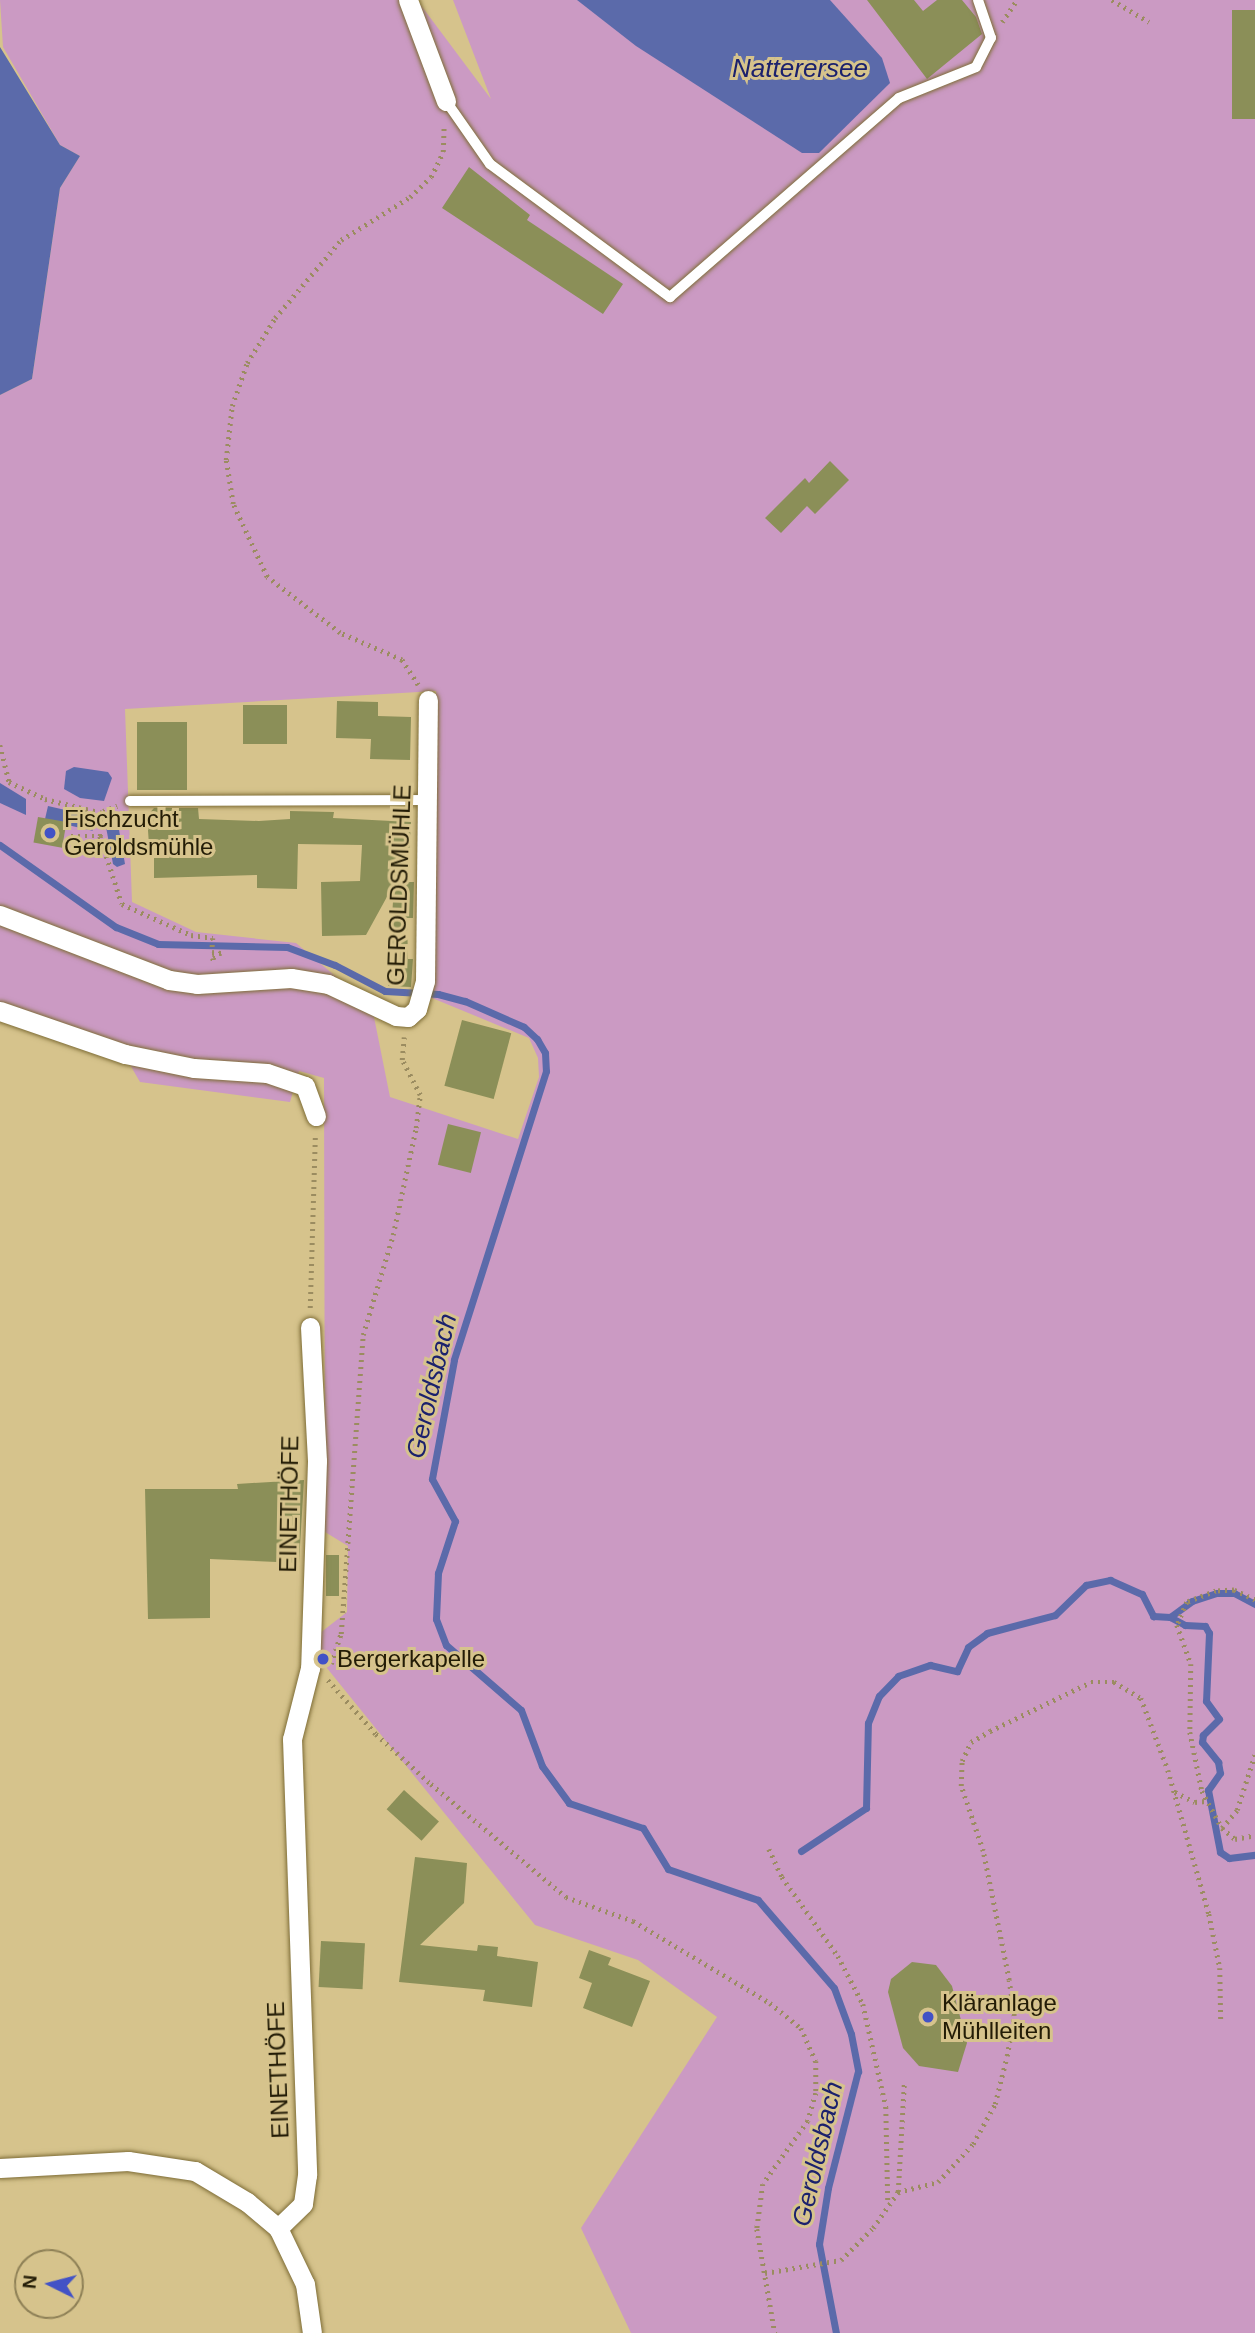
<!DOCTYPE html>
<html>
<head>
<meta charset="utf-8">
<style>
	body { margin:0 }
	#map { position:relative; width:1255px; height:2333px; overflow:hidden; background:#d6c38c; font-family:Arial,sans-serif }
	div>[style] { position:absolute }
	.green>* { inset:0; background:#cb9ac3 }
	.water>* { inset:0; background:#5b6aaa; transform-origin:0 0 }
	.stream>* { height:7px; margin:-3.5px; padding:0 3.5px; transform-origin:3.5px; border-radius:3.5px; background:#5b6aaa }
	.building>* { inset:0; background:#8b8f58; transform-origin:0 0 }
	.path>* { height:4.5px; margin-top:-2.25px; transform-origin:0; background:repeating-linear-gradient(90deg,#9b8c60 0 2px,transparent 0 7px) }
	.roads { filter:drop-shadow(0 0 2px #7e6d37) drop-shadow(0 0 2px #7e6d37) }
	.lane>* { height:10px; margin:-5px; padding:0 5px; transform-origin:5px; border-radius:5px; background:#fff }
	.street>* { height:19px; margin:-9.5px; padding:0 9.5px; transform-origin:9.5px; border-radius:9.5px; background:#fff }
	.dots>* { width:19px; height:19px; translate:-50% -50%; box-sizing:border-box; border:4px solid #d6c38c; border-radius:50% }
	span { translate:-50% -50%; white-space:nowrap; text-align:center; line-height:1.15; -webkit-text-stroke:6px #d6c38c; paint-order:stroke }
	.poi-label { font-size:24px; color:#231c06 }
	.left { translate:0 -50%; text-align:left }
	.street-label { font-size:24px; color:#231c06 }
	.water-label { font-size:26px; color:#1b216d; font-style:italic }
	.north { position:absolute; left:14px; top:2249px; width:70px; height:70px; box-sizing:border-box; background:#d6c38c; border:2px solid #8e8056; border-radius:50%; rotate:276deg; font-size:19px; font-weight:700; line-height:28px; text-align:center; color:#231c06 }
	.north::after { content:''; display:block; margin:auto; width:24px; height:32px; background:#4252c6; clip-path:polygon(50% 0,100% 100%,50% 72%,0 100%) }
</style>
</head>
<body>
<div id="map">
	<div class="green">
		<i style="clip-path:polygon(evenodd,0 0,417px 0,491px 99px,453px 0,1255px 0,1255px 2333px,631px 2333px,581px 2228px,717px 2017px,638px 1960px,535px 1925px,318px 1657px,320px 1633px,347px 1612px,348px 1546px,325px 1532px,324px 1078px,299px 1071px,290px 1102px,140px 1082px,129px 1063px,0 1018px,0 395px,32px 379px,60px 188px,80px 156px,60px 145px,3px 47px,0 0,436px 691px,432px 998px,529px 1038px,538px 1058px,539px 1077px,518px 1139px,390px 1097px,372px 1007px,296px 943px,196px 932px,132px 902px,125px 709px,436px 691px)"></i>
	</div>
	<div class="water">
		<i style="clip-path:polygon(577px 0,830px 0,882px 58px,890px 83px,819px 153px,802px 153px,636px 46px)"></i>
		<i style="clip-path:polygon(0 47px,60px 145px,80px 156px,60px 188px,32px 379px,0 395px)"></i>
		<i style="clip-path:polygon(74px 767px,108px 772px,112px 778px,104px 801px,80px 798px,64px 789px,66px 771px)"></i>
		<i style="clip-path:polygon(0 783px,26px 799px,26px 815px,0 803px)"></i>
		<i style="left:48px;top:806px;width:49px;height:14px;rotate:13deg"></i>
		<i style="clip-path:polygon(112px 820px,118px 824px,125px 864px,117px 867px,113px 864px,106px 827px)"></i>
	</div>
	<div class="stream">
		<i style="left:0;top:845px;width:142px;rotate:35.3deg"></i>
		<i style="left:116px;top:927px;width:45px;rotate:22deg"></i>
		<i style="left:158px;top:944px;width:129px;rotate:1.3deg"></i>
		<i style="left:287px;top:947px;width:51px;rotate:20.6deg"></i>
		<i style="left:335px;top:965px;width:56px;rotate:27.5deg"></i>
		<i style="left:385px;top:991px;width:53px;rotate:3.2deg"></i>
		<i style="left:438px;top:994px;width:28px;rotate:15deg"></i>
		<i style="left:465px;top:1001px;width:64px;rotate:23.8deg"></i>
		<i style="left:524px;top:1027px;width:18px;rotate:43deg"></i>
		<i style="left:537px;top:1039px;width:16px;rotate:60deg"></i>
		<i style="left:545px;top:1053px;width:18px;rotate:87deg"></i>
		<i style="left:546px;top:1071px;width:303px;rotate:107.7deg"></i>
		<i style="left:454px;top:1360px;width:121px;rotate:100.5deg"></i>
		<i style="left:432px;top:1479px;width:48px;rotate:61.3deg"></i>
		<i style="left:455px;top:1521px;width:55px;rotate:108.1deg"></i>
		<i style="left:438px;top:1573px;width:46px;rotate:92.5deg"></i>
		<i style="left:436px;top:1619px;width:28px;rotate:69deg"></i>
		<i style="left:446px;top:1645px;width:99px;rotate:40.9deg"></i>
		<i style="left:521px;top:1710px;width:60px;rotate:69.4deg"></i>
		<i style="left:542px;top:1766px;width:46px;rotate:53.9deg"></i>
		<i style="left:569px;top:1803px;width:78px;rotate:18.7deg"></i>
		<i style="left:643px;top:1828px;width:48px;rotate:58.6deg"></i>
		<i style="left:668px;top:1869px;width:95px;rotate:19deg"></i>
		<i style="left:758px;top:1900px;width:116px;rotate:49.2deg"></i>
		<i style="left:834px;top:1988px;width:49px;rotate:69.7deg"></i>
		<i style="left:851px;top:2034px;width:38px;rotate:79deg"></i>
		<i style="left:858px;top:2071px;width:121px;rotate:104.4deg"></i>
		<i style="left:828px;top:2188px;width:57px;rotate:99.1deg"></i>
		<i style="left:819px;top:2244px;width:91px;rotate:79.2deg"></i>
		<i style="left:1170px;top:1617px;width:17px;rotate:28deg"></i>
		<i style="left:1185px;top:1625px;width:20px;rotate:3deg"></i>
		<i style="left:1205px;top:1626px;width:8px;rotate:60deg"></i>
		<i style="left:1209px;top:1633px;width:68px;rotate:92.5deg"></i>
		<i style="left:1206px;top:1701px;width:22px;rotate:54deg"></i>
		<i style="left:1219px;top:1719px;width:23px;rotate:135deg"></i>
		<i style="left:1203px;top:1735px;width:7px;rotate:98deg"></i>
		<i style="left:1202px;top:1742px;width:26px;rotate:51deg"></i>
		<i style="left:1218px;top:1762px;width:11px;rotate:80deg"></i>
		<i style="left:1220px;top:1773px;width:21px;rotate:125deg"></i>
		<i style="left:1208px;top:1790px;width:63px;rotate:79deg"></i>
		<i style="left:1220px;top:1852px;width:11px;rotate:34deg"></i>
		<i style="left:1229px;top:1858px;width:26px;rotate:-7deg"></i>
		<i style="left:801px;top:1851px;width:78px;rotate:-33.5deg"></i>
		<i style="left:866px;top:1808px;width:85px;rotate:-88.7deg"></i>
		<i style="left:868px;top:1723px;width:29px;rotate:-68deg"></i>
		<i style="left:879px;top:1696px;width:28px;rotate:-46deg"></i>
		<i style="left:898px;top:1676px;width:34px;rotate:-19deg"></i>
		<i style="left:930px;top:1665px;width:28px;rotate:13deg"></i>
		<i style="left:957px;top:1671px;width:26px;rotate:-65deg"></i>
		<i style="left:968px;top:1647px;width:24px;rotate:-36deg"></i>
		<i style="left:987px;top:1633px;width:70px;rotate:-14.8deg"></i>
		<i style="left:1055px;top:1615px;width:43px;rotate:-44.1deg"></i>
		<i style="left:1086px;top:1585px;width:25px;rotate:-12deg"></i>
		<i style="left:1110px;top:1580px;width:35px;rotate:24deg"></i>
		<i style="left:1142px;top:1594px;width:25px;rotate:63deg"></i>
		<i style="left:1153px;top:1616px;width:17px;rotate:3deg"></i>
		<i style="left:1170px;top:1617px;width:27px;rotate:-36deg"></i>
		<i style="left:1192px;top:1601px;width:25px;rotate:-18deg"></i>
		<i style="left:1216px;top:1593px;width:18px"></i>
		<i style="left:1234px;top:1593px;width:24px;rotate:28deg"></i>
	</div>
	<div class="building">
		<i style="clip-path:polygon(867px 0,914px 0,923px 11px,937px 0,962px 0,976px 17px,982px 34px,927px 79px)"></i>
		<i style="left:1255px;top:10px;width:109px;height:23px;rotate:90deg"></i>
		<i style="clip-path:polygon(469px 167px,530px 215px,527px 220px,623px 284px,603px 314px,442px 208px)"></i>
		<i style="clip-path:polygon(830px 461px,849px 480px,815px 514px,807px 506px,781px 533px,765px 518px,805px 478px,809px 483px)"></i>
		<i style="clip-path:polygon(337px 701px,378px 702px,378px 716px,411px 717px,410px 760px,370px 759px,371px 739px,336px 738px)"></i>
		<i style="left:287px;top:705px;width:39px;height:44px;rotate:90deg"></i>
		<i style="left:137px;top:722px;width:50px;height:68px"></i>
		<i style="clip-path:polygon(154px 808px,198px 808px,199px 819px,259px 821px,290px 819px,290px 811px,334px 812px,333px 818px,411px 822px,409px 856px,395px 882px,414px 882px,413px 918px,407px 918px,408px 959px,413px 959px,411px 987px,388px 986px,394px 884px,366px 935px,322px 936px,321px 882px,360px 881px,362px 845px,298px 844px,297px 889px,257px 888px,257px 875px,154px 878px,154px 846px,149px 845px,147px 816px)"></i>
		<i style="left:38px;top:817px;width:29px;height:26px;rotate:10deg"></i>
		<i style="left:462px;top:1020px;width:51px;height:68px;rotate:15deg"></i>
		<i style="left:448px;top:1124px;width:34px;height:42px;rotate:14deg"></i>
		<i style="clip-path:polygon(304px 1480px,299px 1563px,210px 1559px,210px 1618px,148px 1619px,145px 1489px,238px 1489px,237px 1484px)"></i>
		<i style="left:326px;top:1555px;width:13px;height:41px"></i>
		<i style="left:404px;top:1790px;width:47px;height:26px;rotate:42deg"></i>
		<i style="clip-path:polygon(415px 1857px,467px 1863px,464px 1903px,420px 1945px,477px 1951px,478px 1945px,498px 1947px,497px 1956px,538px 1962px,532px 2007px,483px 2001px,485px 1990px,399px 1982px)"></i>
		<i style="left:321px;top:1941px;width:44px;height:46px;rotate:3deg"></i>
		<i style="clip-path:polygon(589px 1950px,611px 1958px,608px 1965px,650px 1981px,632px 2027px,583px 2008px,592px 1983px,579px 1978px)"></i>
		<i style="clip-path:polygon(912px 1962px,936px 1965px,952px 1986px,967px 2043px,958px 2072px,919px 2066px,903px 2048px,888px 1992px,891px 1979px)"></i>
	</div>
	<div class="path">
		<i style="left:1112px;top:0;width:43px;rotate:30.7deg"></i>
		<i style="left:1002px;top:22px;width:27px;rotate:-56deg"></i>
		<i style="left:418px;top:685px;width:30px;rotate:-123deg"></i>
		<i style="left:402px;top:660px;width:68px;rotate:-156.5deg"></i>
		<i style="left:340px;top:633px;width:92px;rotate:-142.5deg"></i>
		<i style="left:267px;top:577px;width:81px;rotate:-115deg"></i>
		<i style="left:233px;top:504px;width:45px;rotate:-99deg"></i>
		<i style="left:226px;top:460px;width:54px;rotate:-83.7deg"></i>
		<i style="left:232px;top:406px;width:46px;rotate:-70.8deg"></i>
		<i style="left:247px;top:363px;width:53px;rotate:-58.1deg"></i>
		<i style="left:275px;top:318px;width:102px;rotate:-49.8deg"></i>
		<i style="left:341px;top:240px;width:81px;rotate:-31.9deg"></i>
		<i style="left:410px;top:197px;width:29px;rotate:-44deg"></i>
		<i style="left:431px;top:177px;width:28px;rotate:-64deg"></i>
		<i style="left:443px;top:152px;width:26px;rotate:-88deg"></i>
		<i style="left:0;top:745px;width:38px;rotate:76deg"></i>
		<i style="left:9px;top:782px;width:40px;rotate:25deg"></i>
		<i style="left:45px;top:799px;width:60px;rotate:13.6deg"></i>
		<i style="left:71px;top:836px;width:29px"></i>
		<i style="left:100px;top:836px;width:25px;rotate:-83deg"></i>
		<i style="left:103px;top:811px;width:15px;rotate:-20deg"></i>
		<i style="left:100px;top:836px;width:71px;rotate:72.1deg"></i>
		<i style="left:122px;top:904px;width:76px;rotate:24.2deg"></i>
		<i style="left:191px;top:935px;width:22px;rotate:8deg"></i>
		<i style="left:213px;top:938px;width:14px;rotate:94deg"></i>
		<i style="left:212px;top:952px;width:9px;rotate:6deg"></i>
		<i style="left:221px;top:953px;width:9px;rotate:148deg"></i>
		<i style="left:213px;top:958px;width:6px;rotate:81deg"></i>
		<i style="left:310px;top:1308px;width:173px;rotate:-88.3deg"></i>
		<i style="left:1255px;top:1600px;width:23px;rotate:-155deg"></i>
		<i style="left:1234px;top:1590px;width:18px;rotate:177deg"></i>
		<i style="left:1216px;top:1591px;width:31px;rotate:159deg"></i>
		<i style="left:1187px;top:1602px;width:25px;rotate:113deg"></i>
		<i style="left:1177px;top:1625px;width:41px;rotate:70.3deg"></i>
		<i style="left:1191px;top:1664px;width:68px;rotate:90.8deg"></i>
		<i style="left:1190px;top:1732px;width:60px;rotate:78.5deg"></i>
		<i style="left:1202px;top:1791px;width:42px;rotate:61.6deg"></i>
		<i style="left:1222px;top:1828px;width:17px;rotate:40deg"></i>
		<i style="left:1235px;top:1839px;width:20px;rotate:-11deg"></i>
		<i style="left:331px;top:1664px;width:32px;rotate:-72deg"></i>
		<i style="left:341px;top:1634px;width:300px;rotate:-85.8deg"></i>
		<i style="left:363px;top:1335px;width:104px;rotate:-73.3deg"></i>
		<i style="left:393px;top:1235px;width:109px;rotate:-77.9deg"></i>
		<i style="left:416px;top:1128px;width:33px;rotate:-83deg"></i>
		<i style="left:420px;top:1095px;width:39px;rotate:-117deg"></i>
		<i style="left:402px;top:1060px;width:23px;rotate:-85deg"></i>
		<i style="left:328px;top:1680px;width:72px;rotate:48.4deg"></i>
		<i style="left:376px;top:1734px;width:74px;rotate:42.3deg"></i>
		<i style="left:431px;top:1784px;width:176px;rotate:39.9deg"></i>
		<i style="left:566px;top:1897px;width:71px;rotate:19.7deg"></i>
		<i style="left:633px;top:1921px;width:160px;rotate:30.9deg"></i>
		<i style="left:770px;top:2003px;width:40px;rotate:39deg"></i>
		<i style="left:801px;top:2028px;width:36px;rotate:66deg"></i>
		<i style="left:816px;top:2061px;width:32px;rotate:90deg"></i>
		<i style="left:816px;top:2093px;width:29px;rotate:106deg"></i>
		<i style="left:808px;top:2121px;width:77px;rotate:125.5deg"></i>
		<i style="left:763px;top:2184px;width:45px;rotate:97.6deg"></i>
		<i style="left:757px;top:2229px;width:106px;rotate:80.2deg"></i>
		<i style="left:1175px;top:1792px;width:22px;rotate:27deg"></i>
		<i style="left:1195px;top:1802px;width:11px;rotate:-5deg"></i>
		<i style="left:1222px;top:1828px;width:23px;rotate:-50deg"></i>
		<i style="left:1237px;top:1810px;width:59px;rotate:-72.2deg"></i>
		<i style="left:769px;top:1849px;width:31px;rotate:65deg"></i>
		<i style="left:782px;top:1877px;width:97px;rotate:54.7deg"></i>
		<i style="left:838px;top:1956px;width:54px;rotate:62.5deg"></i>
		<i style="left:863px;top:2004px;width:106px;rotate:77.4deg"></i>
		<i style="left:886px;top:2107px;width:97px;rotate:88.8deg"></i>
		<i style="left:898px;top:2192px;width:41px;rotate:-14deg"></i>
		<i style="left:938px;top:2182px;width:52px;rotate:-47.4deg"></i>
		<i style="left:973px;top:2144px;width:46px;rotate:-61.2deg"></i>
		<i style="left:995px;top:2104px;width:49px;rotate:-76deg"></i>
		<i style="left:1007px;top:2056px;width:41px;rotate:-80.1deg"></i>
		<i style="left:1014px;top:2016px;width:36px;rotate:-98deg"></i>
		<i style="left:1009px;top:1980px;width:132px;rotate:-101.4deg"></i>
		<i style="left:983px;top:1851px;width:69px;rotate:-108.7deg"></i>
		<i style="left:961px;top:1786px;width:25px;rotate:-88deg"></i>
		<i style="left:962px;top:1761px;width:21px;rotate:-65deg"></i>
		<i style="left:971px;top:1742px;width:22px;rotate:-30deg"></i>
		<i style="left:990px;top:1731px;width:112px;rotate:-25.9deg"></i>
		<i style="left:1091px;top:1682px;width:23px"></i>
		<i style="left:1114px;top:1682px;width:31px;rotate:31deg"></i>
		<i style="left:1141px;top:1698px;width:77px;rotate:69.4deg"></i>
		<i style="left:1168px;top:1770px;width:150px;rotate:74.1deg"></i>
		<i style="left:1209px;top:1914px;width:55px;rotate:78.5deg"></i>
		<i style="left:1220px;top:1968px;width:55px;rotate:89deg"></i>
		<i style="left:765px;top:2273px;width:77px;rotate:-9.7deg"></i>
		<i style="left:841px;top:2260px;width:45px;rotate:-45deg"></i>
		<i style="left:873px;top:2228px;width:44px;rotate:-55.2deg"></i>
		<i style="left:898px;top:2192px;width:108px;rotate:-86.8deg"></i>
	</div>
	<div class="roads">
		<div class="lane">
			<i style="left:446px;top:101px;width:77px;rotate:55.1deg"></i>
			<i style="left:490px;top:164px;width:224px;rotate:36.5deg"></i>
			<i style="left:670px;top:297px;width:303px;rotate:-41deg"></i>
			<i style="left:899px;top:98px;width:83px;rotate:-21.9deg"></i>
			<i style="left:976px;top:67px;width:33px;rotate:-63deg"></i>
			<i style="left:991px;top:38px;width:40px;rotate:-108.9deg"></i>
			<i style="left:130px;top:801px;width:297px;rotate:-0.2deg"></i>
		</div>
		<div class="street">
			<i style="left:408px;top:0;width:108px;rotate:69.4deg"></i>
			<i style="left:0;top:915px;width:181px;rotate:21deg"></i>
			<i style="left:169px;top:980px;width:28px;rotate:8deg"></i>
			<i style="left:197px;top:984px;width:94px;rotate:-3.7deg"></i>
			<i style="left:291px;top:978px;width:37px;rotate:9deg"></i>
			<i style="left:328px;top:984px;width:75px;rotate:25.2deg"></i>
			<i style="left:396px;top:1016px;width:12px;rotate:5deg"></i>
			<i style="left:408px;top:1017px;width:12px;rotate:-42deg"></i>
			<i style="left:417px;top:1009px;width:29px;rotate:-74deg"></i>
			<i style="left:425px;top:981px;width:281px;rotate:-89.4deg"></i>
			<i style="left:0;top:1011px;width:132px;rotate:19deg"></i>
			<i style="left:125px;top:1054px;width:70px;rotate:11.5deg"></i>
			<i style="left:194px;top:1068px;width:73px;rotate:3.9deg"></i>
			<i style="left:267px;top:1073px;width:40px;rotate:18.9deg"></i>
			<i style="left:305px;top:1086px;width:32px;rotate:70deg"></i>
			<i style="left:310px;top:1327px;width:134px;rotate:87deg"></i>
			<i style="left:317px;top:1461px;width:207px;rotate:91.9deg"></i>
			<i style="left:310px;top:1668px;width:73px;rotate:104.2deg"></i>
			<i style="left:292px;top:1739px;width:436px;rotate:88deg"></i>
			<i style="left:307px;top:2175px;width:29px;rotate:98deg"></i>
			<i style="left:303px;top:2204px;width:35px;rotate:136deg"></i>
			<i style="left:278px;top:2228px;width:62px;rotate:64.3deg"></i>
			<i style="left:305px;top:2284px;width:49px;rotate:81.9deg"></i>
			<i style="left:0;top:2168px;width:128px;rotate:-3.1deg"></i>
			<i style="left:128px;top:2161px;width:68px;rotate:8.5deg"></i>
			<i style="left:195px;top:2171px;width:61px;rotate:30.8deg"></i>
			<i style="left:247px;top:2202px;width:40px;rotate:40deg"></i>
		</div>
	</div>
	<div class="dots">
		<i style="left:50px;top:833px;background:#4252c6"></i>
		<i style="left:323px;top:1659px;background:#4252c6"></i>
		<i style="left:928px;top:2017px;background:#4252c6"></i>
	</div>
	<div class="poi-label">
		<span class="left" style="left:64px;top:833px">Fischzucht<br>Geroldsmühle</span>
		<span class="left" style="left:337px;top:1659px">Bergerkapelle</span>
		<span class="left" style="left:942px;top:2017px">Kläranlage<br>Mühlleiten</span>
	</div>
	<div class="street-label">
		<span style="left:399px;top:885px;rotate:-88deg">GEROLDSMÜHLE</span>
		<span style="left:289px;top:1504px;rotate:-89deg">EINETHÖFE</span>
		<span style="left:278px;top:2070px;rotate:-92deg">EINETHÖFE</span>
	</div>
	<div class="water-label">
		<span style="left:800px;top:69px">Natterersee</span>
		<span style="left:432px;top:1386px;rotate:-77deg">Geroldsbach</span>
		<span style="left:818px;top:2154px;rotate:-77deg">Geroldsbach</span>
	</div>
	<div class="north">N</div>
</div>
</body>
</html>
